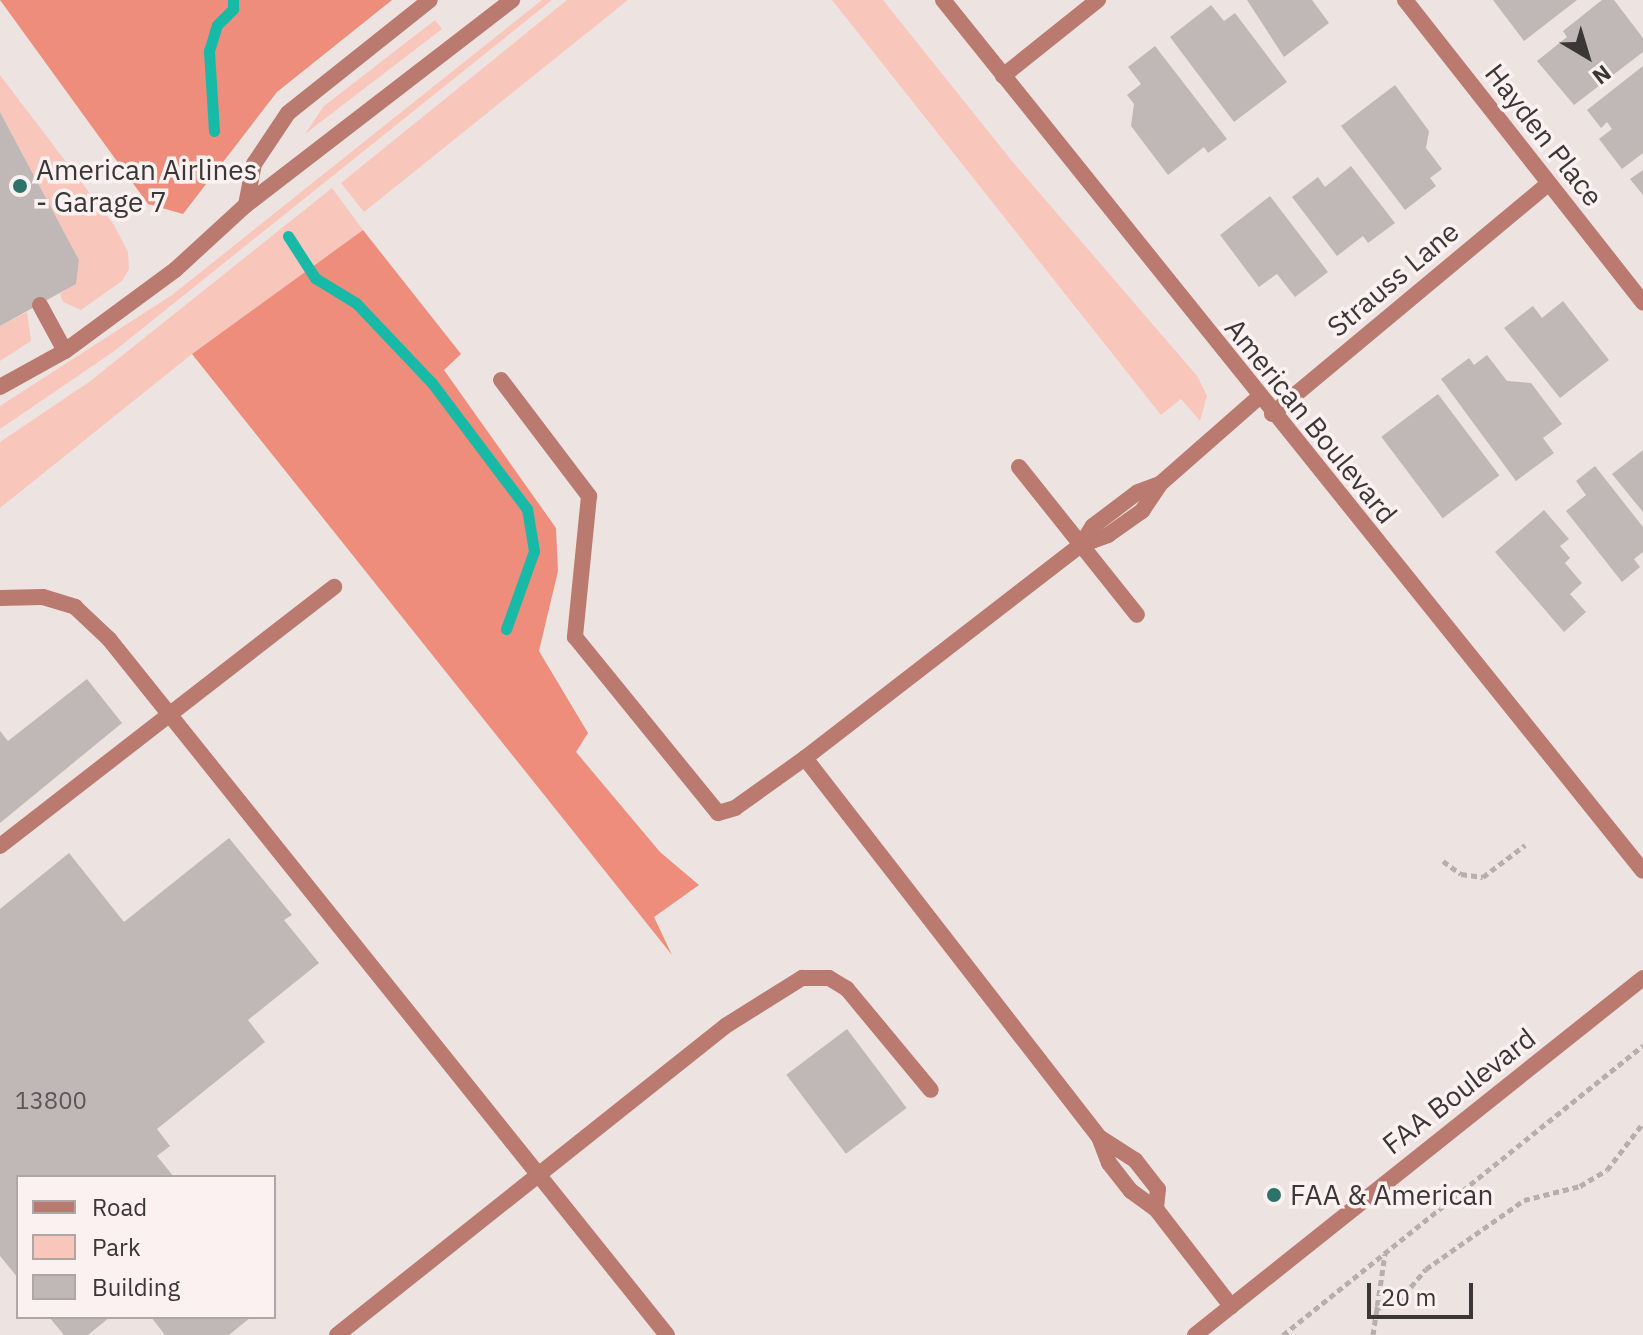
<!DOCTYPE html>
<html>
<head>
<meta charset="utf-8">
<style>
	body { margin:0 }
	#map { position:relative; width:1643px; height:1335px; overflow:hidden; background:#ede4e2; font-family:"IBM Plex Sans",sans-serif }
	div>[style] { position:absolute }
	.green>* { inset:0; background:#f9c6bc }
	.forest>* { inset:0; background:#ef8d7c }
	.stream>* { height:11px; margin:-5.5px; padding:0 5.5px; transform-origin:5.5px; border-radius:5.5px; background:#19b9a8 }
	.building>* { inset:0; background:#c0b8b6; transform-origin:0 0 }
	.path>* { height:5px; margin-top:-2.5px; transform-origin:0; background:repeating-linear-gradient(90deg,#b6afae 0 6px,transparent 0 10px) }
	.service>* { height:16px; margin:-8px; padding:0 8px; transform-origin:8px; border-radius:8px; background:#ba7a6f }
	.minor>* { height:16px; margin:-8px; padding:0 8px; transform-origin:8px; border-radius:8px; background:#ba7a6f }
	.tertiary>* { height:16px; margin:-8px; padding:0 8px; transform-origin:8px; border-radius:8px; background:#ba7a6f }
	.dots>* { width:22px; height:22px; translate:-50% -50%; box-sizing:border-box; border:4px solid #faf1f0; border-radius:50% }
	span { translate:-50% -50%; white-space:nowrap; text-align:center; line-height:1.15; -webkit-text-stroke:7px #faf1f0; paint-order:stroke }
	.number-label { font-size:24px; color:#5c5757 }
	.number-label span { -webkit-text-stroke-width:0 }
	.street-label { font-size:28px; color:#3b3737 }
	.poi-label { font-size:28px; color:#3b3737 }
	.left { translate:0 -50%; text-align:left }
	.legend { position:absolute; left:16px; top:1175px; width:260px; height:144px; box-sizing:border-box; background:#faf1f0; border:2px solid #aea7a6; margin:0; padding:10px 14px; list-style:none; font-size:24px; color:#3b3737 }
	.legend li { display:flex; align-items:center; gap:16px; height:40px }
	.legend b { width:40px; border:2px solid #aea7a6 }
	.north { position:absolute; left:1547px; top:16px; width:80px; height:80px; -webkit-text-stroke:6px #faf1f0; paint-order:stroke; rotate:142deg; font-size:22px; font-weight:700; line-height:32px; text-align:center; color:#3b3737 }
	.north::after { content:''; display:block; margin:auto; width:28px; height:36px; background:#3b3737; clip-path:polygon(50% 0,100% 100%,50% 72%,0 100%) }
	.scale { position:absolute; left:1367px; top:1283px; width:106px; height:36px; box-sizing:border-box; border:4px solid #3b3737; border-top:0; padding-left:10px; font-size:24px; line-height:28px; white-space:nowrap; color:#3b3737; -webkit-text-stroke:6px #faf1f0; paint-order:stroke }
</style>
</head>
<body>
<div id="map">
	<div class="green">
		<i style="clip-path:polygon(542px 0,552px 0,113px 352px,0 429px,0 406px,172px 295px)"></i>
		<i style="clip-path:polygon(567px 0,628px 0,364px 212px,341px 183px)"></i>
		<i style="clip-path:polygon(832px 0,883px 0,1012px 161px,1198px 377px,1207px 396px,1200px 421px,1181px 399px,1161px 415px)"></i>
		<i style="clip-path:polygon(435px 20px,442px 29px,305px 134px,324px 106px)"></i>
		<i style="clip-path:polygon(0 75px,114px 225px,128px 252px,129px 269px,122px 281px,81px 310px,63px 302px,60px 294px,75px 283px,79px 260px,0 112px)"></i>
		<i style="clip-path:polygon(332px 188px,363px 230px,192px 354px,0 508px,0 442px,89px 382px)"></i>
		<i style="clip-path:polygon(27px 312px,31px 341px,0 361px,0 326px)"></i>
	</div>
	<div class="forest">
		<i style="clip-path:polygon(0 0,392px 0,277px 92px,183px 214px,148px 204px)"></i>
		<i style="clip-path:polygon(363px 230px,461px 354px,444px 370px,556px 528px,558px 571px,539px 651px,588px 733px,576px 752px,660px 852px,699px 885px,654px 917px,672px 955px,192px 354px)"></i>
	</div>
	<div class="stream">
		<i style="left:214px;top:131px;width:80px;rotate:-93.6deg"></i>
		<i style="left:209px;top:51px;width:27px;rotate:-73deg"></i>
		<i style="left:217px;top:25px;width:23px;rotate:-45deg"></i>
		<i style="left:233px;top:9px;width:9px;rotate:-90deg"></i>
		<i style="left:288px;top:236px;width:50px;rotate:57.3deg"></i>
		<i style="left:315px;top:278px;width:48px;rotate:31.4deg"></i>
		<i style="left:356px;top:303px;width:110px;rotate:46.5deg"></i>
		<i style="left:432px;top:383px;width:158px;rotate:53deg"></i>
		<i style="left:527px;top:509px;width:43px;rotate:80.5deg"></i>
		<i style="left:534px;top:551px;width:83px;rotate:109.7deg"></i>
	</div>
	<div class="building">
		<i style="clip-path:polygon(1247px 0,1312px 0,1329px 23px,1284px 57px)"></i>
		<i style="clip-path:polygon(1493px 0,1577px 0,1524px 41px)"></i>
		<i style="clip-path:polygon(1602px 0,1614px 0,1643px 38px,1643px 52px,1574px 105px,1537px 61px,1567px 37px,1563px 31px)"></i>
		<i style="clip-path:polygon(1211px 5px,1224px 21px,1235px 13px,1287px 82px,1234px 122px,1170px 37px)"></i>
		<i style="clip-path:polygon(1155px 46px,1227px 139px,1208px 153px,1204px 147px,1168px 175px,1131px 126px,1134px 104px,1127px 95px,1141px 84px,1128px 67px)"></i>
		<i style="clip-path:polygon(1643px 66px,1643px 153px,1622px 169px,1599px 139px,1612px 129px,1607px 122px,1601px 128px,1587px 110px)"></i>
		<i style="clip-path:polygon(1395px 85px,1429px 131px,1426px 148px,1442px 169px,1430px 178px,1436px 186px,1405px 210px,1341px 126px)"></i>
		<i style="clip-path:polygon(0 112px,79px 260px,76px 284px,0 326px)"></i>
		<i style="clip-path:polygon(1351px 166px,1395px 223px,1368px 243px,1363px 236px,1337px 256px,1292px 197px,1318px 177px,1325px 187px)"></i>
		<i style="clip-path:polygon(1643px 170px,1643px 195px,1630px 179px)"></i>
		<i style="clip-path:polygon(1270px 196px,1328px 272px,1295px 297px,1277px 274px,1259px 287px,1220px 235px)"></i>
		<i style="clip-path:polygon(1563px 301px,1609px 360px,1560px 398px,1504px 328px,1533px 306px,1542px 318px)"></i>
		<i style="clip-path:polygon(1487px 355px,1507px 381px,1531px 383px,1562px 424px,1543px 438px,1554px 453px,1516px 481px,1441px 379px,1469px 358px,1474px 365px)"></i>
		<i style="left:1438px;top:394px;width:102px;height:71px;rotate:53deg"></i>
		<i style="clip-path:polygon(1643px 450px,1643px 512px,1612px 474px)"></i>
		<i style="clip-path:polygon(1595px 466px,1643px 527px,1643px 552px,1634px 559px,1640px 567px,1622px 582px,1566px 511px,1586px 495px,1576px 481px)"></i>
		<i style="clip-path:polygon(1544px 510px,1569px 539px,1560px 546px,1570px 558px,1565px 563px,1582px 583px,1570px 594px,1586px 612px,1564px 632px,1495px 552px)"></i>
		<i style="clip-path:polygon(87px 679px,122px 723px,0 823px,0 731px,8px 741px)"></i>
		<i style="clip-path:polygon(229px 838px,292px 915px,284px 920px,319px 963px,248px 1020px,265px 1042px,157px 1129px,170px 1146px,157px 1156px,174px 1177px,18px 1177px,18px 1278px,0 1256px,0 909px,69px 853px,124px 922px)"></i>
		<i style="left:847px;top:1029px;width:99px;height:76px;rotate:53deg"></i>
		<i style="clip-path:polygon(49px 1317px,110px 1317px,88px 1335px,64px 1335px)"></i>
		<i style="clip-path:polygon(151px 1317px,251px 1317px,229px 1335px,165px 1335px)"></i>
	</div>
	<div class="path">
		<i style="left:1443px;top:861px;width:22px;rotate:36deg"></i>
		<i style="left:1461px;top:874px;width:22px;rotate:8deg"></i>
		<i style="left:1483px;top:877px;width:53px;rotate:-37.3deg"></i>
		<i style="left:1375px;top:1309px;width:24px;rotate:-17deg"></i>
		<i style="left:1398px;top:1302px;width:43px;rotate:-49.7deg"></i>
		<i style="left:1426px;top:1269px;width:120px;rotate:-35.1deg"></i>
		<i style="left:1524px;top:1200px;width:58px;rotate:-14deg"></i>
		<i style="left:1580px;top:1186px;width:31px;rotate:-31deg"></i>
		<i style="left:1607px;top:1170px;width:59px;rotate:-52.5deg"></i>
		<i style="left:1283px;top:1335px;width:462px;rotate:-38.8deg"></i>
		<i style="left:1373px;top:1335px;width:82px;rotate:-81.6deg"></i>
	</div>
	<div class="service">
		<i style="left:40px;top:305px;width:52px;rotate:61.5deg"></i>
		<i style="left:501px;top:380px;width:146px;rotate:52.8deg"></i>
		<i style="left:589px;top:496px;width:142px;rotate:95.7deg"></i>
		<i style="left:575px;top:637px;width:227px;rotate:50.9deg"></i>
		<i style="left:718px;top:813px;width:18px;rotate:-16deg"></i>
		<i style="left:735px;top:808px;width:86px;rotate:-35.5deg"></i>
		<i style="left:805px;top:758px;width:349px;rotate:-37.7deg"></i>
		<i style="left:1081px;top:545px;width:29px;rotate:-20deg"></i>
		<i style="left:1108px;top:535px;width:42px;rotate:-35.2deg"></i>
		<i style="left:1142px;top:511px;width:32px;rotate:-56deg"></i>
		<i style="left:1160px;top:484px;width:130px;rotate:-41.3deg"></i>
		<i style="left:1019px;top:467px;width:189px;rotate:51.4deg"></i>
		<i style="left:1081px;top:545px;width:22px;rotate:-58deg"></i>
		<i style="left:1093px;top:526px;width:56px;rotate:-37.1deg"></i>
		<i style="left:1138px;top:492px;width:23px;rotate:-20deg"></i>
		<i style="left:0;top:598px;width:43px;rotate:-1.3deg"></i>
		<i style="left:43px;top:597px;width:34px;rotate:17deg"></i>
		<i style="left:75px;top:607px;width:47px;rotate:43.3deg"></i>
		<i style="left:109px;top:639px;width:892px;rotate:51.28deg"></i>
		<i style="left:805px;top:758px;width:480px;rotate:52.2deg"></i>
		<i style="left:1099px;top:1137px;width:28px;rotate:69deg"></i>
		<i style="left:1109px;top:1163px;width:36px;rotate:52deg"></i>
		<i style="left:1131px;top:1191px;width:31px;rotate:36deg"></i>
		<i style="left:1156px;top:1209px;width:123px;rotate:52.3deg"></i>
		<i style="left:0;top:846px;width:423px;rotate:-37.8deg"></i>
		<i style="left:1099px;top:1137px;width:43px;rotate:32.6deg"></i>
		<i style="left:1135px;top:1160px;width:37px;rotate:52deg"></i>
		<i style="left:1158px;top:1189px;width:20px;rotate:96deg"></i>
		<i style="left:337px;top:1335px;width:498px;rotate:-38.5deg"></i>
		<i style="left:727px;top:1025px;width:89px;rotate:-32.1deg"></i>
		<i style="left:802px;top:978px;width:27px"></i>
		<i style="left:829px;top:978px;width:21px;rotate:31deg"></i>
		<i style="left:847px;top:989px;width:131px;rotate:50.3deg"></i>
	</div>
	<div class="minor">
		<i style="left:1405px;top:0;width:385px;rotate:51.8deg"></i>
		<i style="left:1003px;top:76px;width:122px;rotate:-38.7deg"></i>
		<i style="left:246px;top:205px;width:42px;rotate:-79deg"></i>
		<i style="left:254px;top:164px;width:61px;rotate:-56.3deg"></i>
		<i style="left:288px;top:113px;width:181px;rotate:-38.5deg"></i>
		<i style="left:0;top:387px;width:74px;rotate:-29deg"></i>
		<i style="left:65px;top:351px;width:137px;rotate:-36.4deg"></i>
		<i style="left:175px;top:270px;width:96px;rotate:-42.5deg"></i>
		<i style="left:246px;top:205px;width:336px;rotate:-37.6deg"></i>
		<i style="left:1272px;top:414px;width:359px;rotate:-39.8deg"></i>
	</div>
	<div class="tertiary">
		<i style="left:943px;top:0;width:1117px;rotate:51.21deg"></i>
		<i style="left:1195px;top:1335px;width:573px;rotate:-38.55deg"></i>
	</div>
	<div class="dots">
		<i style="left:20px;top:186px;background:#2c7369"></i>
		<i style="left:1274px;top:1195px;background:#2c7369"></i>
	</div>
	<div class="number-label">
		<span style="left:51px;top:1101px">13800</span>
	</div>
	<div class="street-label">
		<span style="left:1544px;top:135px;rotate:52deg">Hayden Place</span>
		<span style="left:1393px;top:279px;rotate:-40deg">Strauss Lane</span>
		<span style="left:1311px;top:421px;rotate:51deg">American Boulevard</span>
		<span style="left:1459px;top:1091px;rotate:-38deg">FAA Boulevard</span>
	</div>
	<div class="poi-label">
		<span class="left" style="left:36px;top:186px">American Airlines<br>- Garage 7</span>
		<span class="left" style="left:1290px;top:1195px">FAA &amp; American</span>
	</div>
	<ul class="legend">
	<li><b style="height:10px;background:#ba7a6f"></b>Road</li>
	<li><b style="height:22px;background:#f9c6bc"></b>Park</li>
	<li><b style="height:22px;background:#c0b8b6"></b>Building</li>
	</ul>
	<div class="north">N</div>
	<div class="scale">20 m</div>
</div>
</body>
</html>
